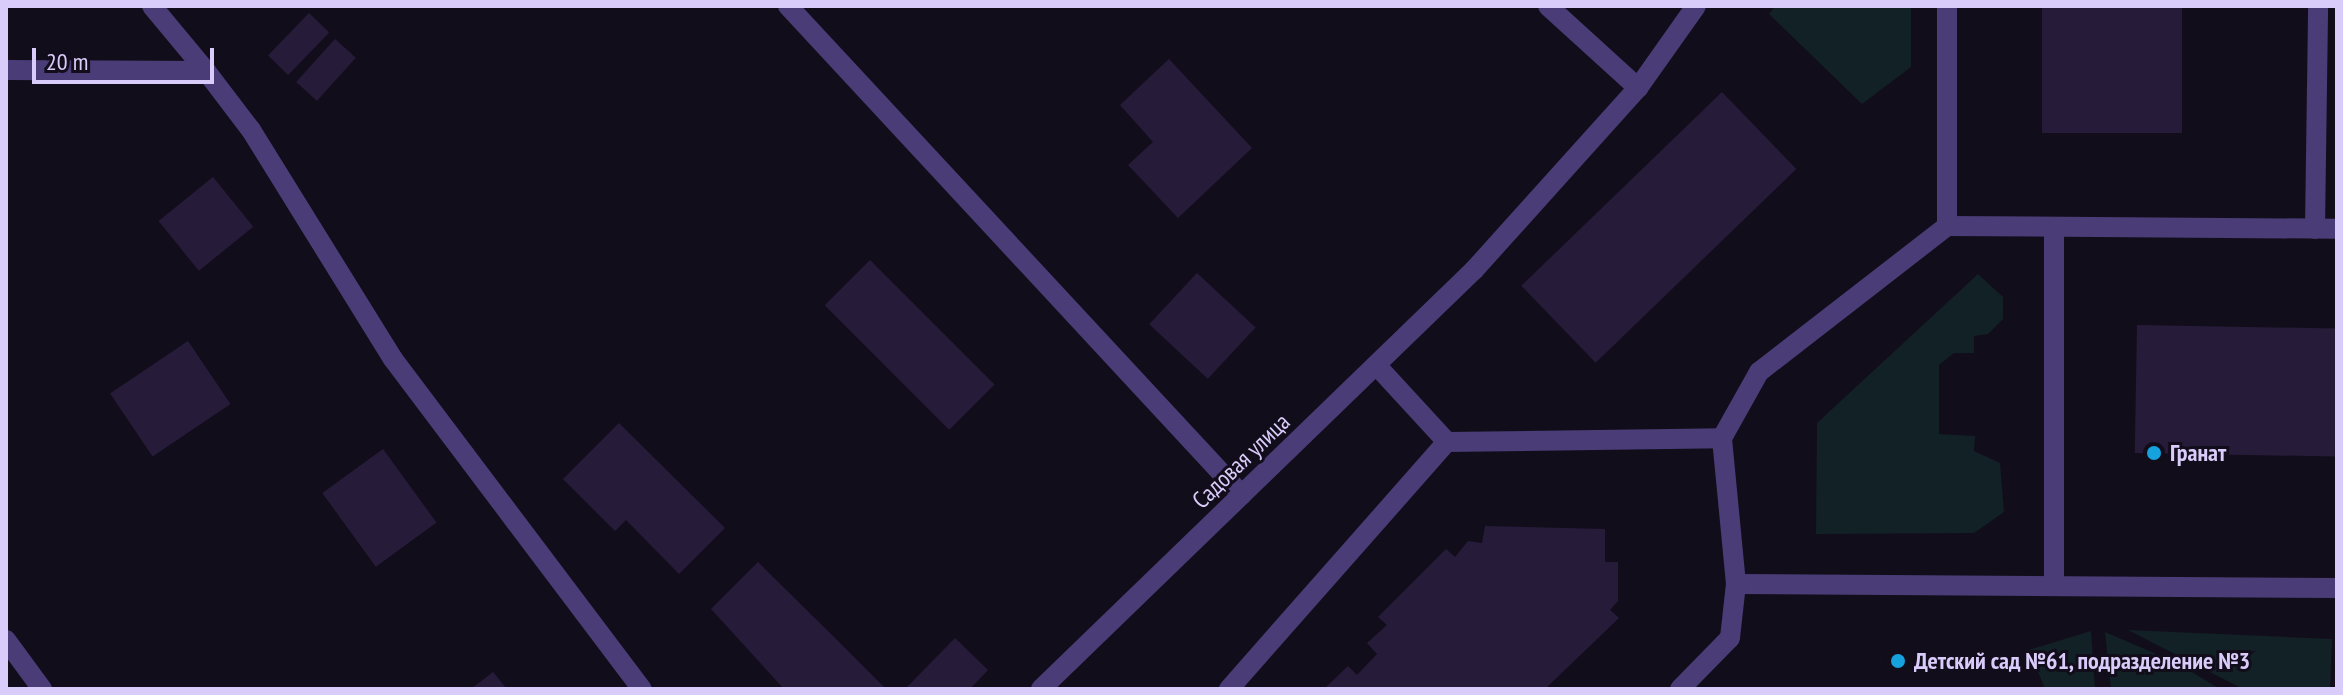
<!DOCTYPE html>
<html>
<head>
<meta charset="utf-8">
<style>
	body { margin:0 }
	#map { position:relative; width:2343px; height:695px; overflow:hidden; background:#120d1b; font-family:"PT Sans Narrow",sans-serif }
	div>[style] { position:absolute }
	.green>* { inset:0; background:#112125 }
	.building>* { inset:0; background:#271b3a; transform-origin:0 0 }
	.lane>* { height:20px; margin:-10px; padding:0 10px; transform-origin:10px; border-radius:10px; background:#4a3c76 }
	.street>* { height:20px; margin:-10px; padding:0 10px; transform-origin:10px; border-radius:10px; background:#4a3c76 }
	.dots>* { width:22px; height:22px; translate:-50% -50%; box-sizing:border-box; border:4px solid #120d1b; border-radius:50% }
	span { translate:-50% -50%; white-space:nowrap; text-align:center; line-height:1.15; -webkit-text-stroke:6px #120d1b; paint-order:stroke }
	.poi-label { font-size:24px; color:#daccfa; font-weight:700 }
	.left { translate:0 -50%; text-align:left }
	.street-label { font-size:24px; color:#daccfa }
	.frame { position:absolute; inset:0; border:8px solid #daccfa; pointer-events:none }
	.scale { position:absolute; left:32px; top:48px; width:182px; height:36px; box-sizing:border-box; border:4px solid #daccfa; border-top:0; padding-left:10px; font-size:24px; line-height:28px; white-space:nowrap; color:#daccfa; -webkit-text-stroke:6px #120d1b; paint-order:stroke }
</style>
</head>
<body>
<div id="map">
	<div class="green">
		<i style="clip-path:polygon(1775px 6px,1911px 6px,1911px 67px,1862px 104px,1769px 14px)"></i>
		<i style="clip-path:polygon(1978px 274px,2003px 297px,2003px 319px,1988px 334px,1974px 336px,1974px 353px,1954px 353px,1939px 365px,1939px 434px,1975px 436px,1974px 451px,2000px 463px,2004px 512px,1974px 533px,1816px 534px,1817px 423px)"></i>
		<i style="clip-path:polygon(2128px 630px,2332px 639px,2330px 689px,2243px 689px)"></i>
		<i style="clip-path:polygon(2091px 631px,2095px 689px,2045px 689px,2029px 650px)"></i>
		<i style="clip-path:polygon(2105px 632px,2175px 662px,2220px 689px,2111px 689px)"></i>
	</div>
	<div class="building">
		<i style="left:2042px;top:6px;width:140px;height:127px"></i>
		<i style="left:309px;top:13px;width:28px;height:59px;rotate:44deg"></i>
		<i style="left:335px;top:39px;width:28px;height:58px;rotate:42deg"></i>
		<i style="clip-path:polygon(1169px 59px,1252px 148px,1178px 218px,1128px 165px,1153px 142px,1120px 105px)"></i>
		<i style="left:1722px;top:92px;width:107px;height:279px;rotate:46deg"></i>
		<i style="left:213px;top:177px;width:64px;height:70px;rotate:51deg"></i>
		<i style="left:870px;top:260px;width:176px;height:64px;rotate:45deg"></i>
		<i style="left:1197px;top:273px;width:80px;height:70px;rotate:43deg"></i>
		<i style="left:2137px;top:325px;width:200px;height:128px;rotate:1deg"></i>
		<i style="left:188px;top:341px;width:76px;height:94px;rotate:56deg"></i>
		<i style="clip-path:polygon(619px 423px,725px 528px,679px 574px,626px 520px,615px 531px,563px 479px)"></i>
		<i style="left:383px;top:449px;width:91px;height:75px;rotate:54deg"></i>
		<i style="clip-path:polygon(1485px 526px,1605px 529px,1605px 562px,1618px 562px,1618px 601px,1610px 610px,1619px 618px,1545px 689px,1324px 689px,1348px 666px,1357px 675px,1377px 654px,1367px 643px,1387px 625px,1378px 617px,1446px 549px,1455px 557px,1468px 541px,1482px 543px)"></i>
		<i style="clip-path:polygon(758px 562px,835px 638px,886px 689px,784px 689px,711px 609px)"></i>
		<i style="clip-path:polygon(955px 638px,988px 670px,970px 689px,905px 689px)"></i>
		<i style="clip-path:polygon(493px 672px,507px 689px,471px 689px)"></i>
	</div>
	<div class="lane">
		<i style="left:152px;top:6px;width:85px;rotate:50.3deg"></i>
		<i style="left:788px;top:6px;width:667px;rotate:47.13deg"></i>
		<i style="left:1548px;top:6px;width:122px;rotate:42.3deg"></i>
		<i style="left:6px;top:70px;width:200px;rotate:0.3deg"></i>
		<i style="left:206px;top:71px;width:74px;rotate:52.7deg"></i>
		<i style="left:251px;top:130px;width:269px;rotate:58.2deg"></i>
		<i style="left:393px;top:359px;width:413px;rotate:53deg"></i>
		<i style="left:1947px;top:226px;width:390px;rotate:0.4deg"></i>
		<i style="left:2315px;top:229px;width:223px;rotate:-89.2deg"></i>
		<i style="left:1474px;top:270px;width:245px;rotate:-48deg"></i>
		<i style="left:1638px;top:88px;width:100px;rotate:-54.7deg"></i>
		<i style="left:1378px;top:367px;width:102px;rotate:47.4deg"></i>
		<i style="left:1736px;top:584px;width:601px;rotate:0.38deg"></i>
		<i style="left:2054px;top:586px;width:359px;rotate:-90deg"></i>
		<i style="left:6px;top:640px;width:61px;rotate:53.7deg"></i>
		<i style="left:1229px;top:689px;width:329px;rotate:-48.6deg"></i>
		<i style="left:1447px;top:442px;width:275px;rotate:-0.8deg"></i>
		<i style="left:1680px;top:689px;width:71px;rotate:-45.6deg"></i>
		<i style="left:1730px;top:638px;width:54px;rotate:-83.7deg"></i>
		<i style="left:1736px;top:584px;width:147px;rotate:-95.5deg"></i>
		<i style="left:1722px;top:438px;width:76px;rotate:-60.7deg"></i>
		<i style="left:1759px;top:372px;width:238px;rotate:-37.8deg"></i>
		<i style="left:1947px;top:226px;width:220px;rotate:-90deg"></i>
	</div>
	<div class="street">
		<i style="left:1041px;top:689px;width:603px;rotate:-44.06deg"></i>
	</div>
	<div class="dots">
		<i style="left:2154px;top:453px;background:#16a2dd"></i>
		<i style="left:1898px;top:661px;background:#16a2dd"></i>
	</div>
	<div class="poi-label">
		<span class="left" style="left:2170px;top:453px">Гранат</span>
		<span class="left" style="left:1914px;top:661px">Детский сад №61, подразделение №3</span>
	</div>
	<div class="street-label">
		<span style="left:1241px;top:461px;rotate:-44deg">Садовая улица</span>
	</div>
	<div class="frame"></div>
	<div class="scale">20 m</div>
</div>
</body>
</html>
